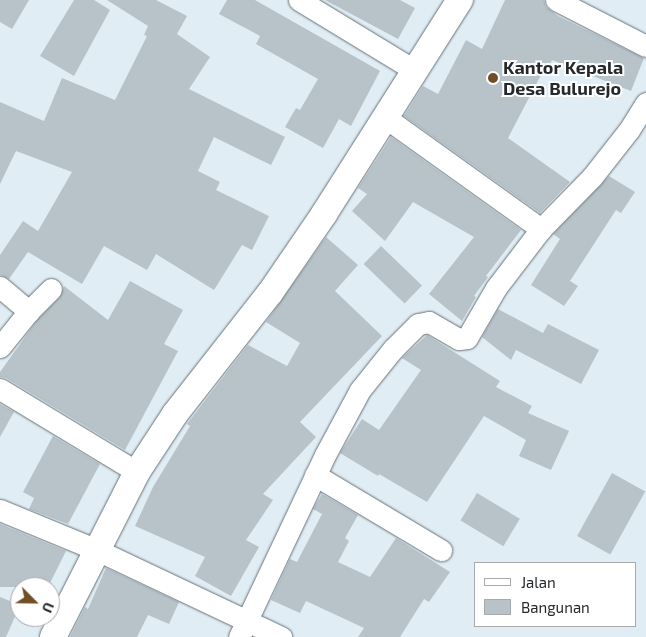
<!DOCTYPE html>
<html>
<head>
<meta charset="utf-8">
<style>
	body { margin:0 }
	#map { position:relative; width:646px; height:637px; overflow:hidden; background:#e1edf4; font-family:"Exo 2",sans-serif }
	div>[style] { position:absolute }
	.building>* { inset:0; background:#b7c2c9; transform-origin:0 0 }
	.roads { filter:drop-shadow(0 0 1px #667177) drop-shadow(0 0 1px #667177) }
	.minor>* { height:21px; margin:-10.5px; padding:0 10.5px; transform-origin:10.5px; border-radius:10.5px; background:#fff }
	.tertiary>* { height:26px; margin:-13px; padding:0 13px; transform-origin:13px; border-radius:13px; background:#fff }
	.dots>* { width:14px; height:14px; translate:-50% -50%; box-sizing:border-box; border:2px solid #fff; border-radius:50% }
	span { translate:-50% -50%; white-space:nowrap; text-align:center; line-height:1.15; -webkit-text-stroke:4px #fff; paint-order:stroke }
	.poi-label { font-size:18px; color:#25292c; font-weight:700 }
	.left { translate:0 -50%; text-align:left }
	.legend { position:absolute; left:474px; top:562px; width:162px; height:65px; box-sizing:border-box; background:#fff; border:1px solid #a8a9ab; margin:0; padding:6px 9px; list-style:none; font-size:15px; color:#25292c }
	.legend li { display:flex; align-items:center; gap:10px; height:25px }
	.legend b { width:25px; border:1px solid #a8a9ab }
	.north { position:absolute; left:10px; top:577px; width:50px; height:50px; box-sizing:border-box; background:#fff; border:1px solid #a8a9ab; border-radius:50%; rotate:113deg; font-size:14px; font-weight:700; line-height:20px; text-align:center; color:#25292c }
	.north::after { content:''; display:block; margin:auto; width:18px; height:22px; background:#704f26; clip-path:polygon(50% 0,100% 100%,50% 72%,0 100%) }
</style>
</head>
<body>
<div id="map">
	<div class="building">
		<i style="clip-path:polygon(0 0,29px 0,12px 29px,0 22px)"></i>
		<i style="clip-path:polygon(74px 0,94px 0,110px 10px,74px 76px,40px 56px)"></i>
		<i style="clip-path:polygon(107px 0,156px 0,187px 16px,177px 34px,210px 57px,189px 89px,285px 137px,271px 165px,214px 137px,198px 171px,220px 182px,216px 190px,269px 216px,252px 250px,242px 245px,214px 290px,156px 254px,147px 270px,104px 246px,82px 284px,28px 252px,9px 279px,0 275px,0 255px,23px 221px,38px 231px,72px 172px,16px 151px,0 184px,0 102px,44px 121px,62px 78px,115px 100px,147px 36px,144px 35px,148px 26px)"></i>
		<i style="clip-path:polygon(227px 0,255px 0,380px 71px,351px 126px,339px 119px,323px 148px,285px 127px,296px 108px,300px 110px,318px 79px,256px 44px,260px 36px,219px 14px)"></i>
		<i style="clip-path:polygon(325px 0,400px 0,415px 8px,398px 39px)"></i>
		<i style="clip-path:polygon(505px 0,544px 0,546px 7px,558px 16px,644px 58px,631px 91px,552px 60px,546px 72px,543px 71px,508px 138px,570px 182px,540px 213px,404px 116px,423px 86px,438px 94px,466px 40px,482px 49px)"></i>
		<i style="clip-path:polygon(391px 137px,521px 230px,486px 276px,488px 277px,474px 296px,476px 297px,462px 321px,429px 294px,474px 237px,413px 202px,385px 241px,352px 211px,367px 194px,358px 188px)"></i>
		<i style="clip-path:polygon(609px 176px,635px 192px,621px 213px,616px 210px,570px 281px,578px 286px,564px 306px,531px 285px,560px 239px,553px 234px)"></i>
		<i style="clip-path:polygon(326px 237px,358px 265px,335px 291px,382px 336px,300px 422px,316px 437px,263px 494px,273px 500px,246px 540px,259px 547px,231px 596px,195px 576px,205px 557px,135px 526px,153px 487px,190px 426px,187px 424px,248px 345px,287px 366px,300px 343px,266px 322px)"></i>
		<i style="left:381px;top:246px;width:57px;height:25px;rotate:44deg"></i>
		<i style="clip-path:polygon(130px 281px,183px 310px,164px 344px,178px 351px,125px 450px,6px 378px,0 377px,0 372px,38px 319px,60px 297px,64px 286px,108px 320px)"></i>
		<i style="clip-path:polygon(498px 309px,543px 333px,548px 324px,599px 350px,581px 384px,516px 350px,511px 360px,482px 337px)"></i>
		<i style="clip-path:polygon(427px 335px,500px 381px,496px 387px,532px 406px,528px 413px,569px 431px,551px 470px,519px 456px,526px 440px,484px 416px,427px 502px,379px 474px,378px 476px,340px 453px,362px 419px,379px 430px,421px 370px,402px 358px)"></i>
		<i style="clip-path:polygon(0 404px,14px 412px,0 437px)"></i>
		<i style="clip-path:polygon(53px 436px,100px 464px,68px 524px,29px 509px,34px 498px,23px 492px)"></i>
		<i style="left:612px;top:473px;width:38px;height:72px;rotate:29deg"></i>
		<i style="left:477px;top:493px;width:50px;height:32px;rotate:31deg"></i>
		<i style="clip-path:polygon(322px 494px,358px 515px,345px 538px,349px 541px,338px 562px,370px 577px,396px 538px,450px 572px,429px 602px,424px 599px,400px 637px,358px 637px,364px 628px,306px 601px,300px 613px,271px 600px,290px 559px,297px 562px,322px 514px,313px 509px)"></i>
		<i style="clip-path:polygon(0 524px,66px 551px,48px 587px,0 587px)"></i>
		<i style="clip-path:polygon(106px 568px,179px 602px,169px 624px,148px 615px,137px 637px,70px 637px,85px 607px,88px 609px)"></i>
		<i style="clip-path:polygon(0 597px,20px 605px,6px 637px,0 637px)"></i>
	</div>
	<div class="roads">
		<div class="minor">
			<i style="left:299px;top:0;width:137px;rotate:31.3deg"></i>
			<i style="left:556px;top:0;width:101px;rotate:27.1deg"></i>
			<i style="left:386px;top:118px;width:191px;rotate:35.6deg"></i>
			<i style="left:0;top:287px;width:38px;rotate:40deg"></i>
			<i style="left:0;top:347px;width:46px;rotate:-51.1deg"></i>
			<i style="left:29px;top:311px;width:31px;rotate:-45deg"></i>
			<i style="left:0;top:389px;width:160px;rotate:31.2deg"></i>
			<i style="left:315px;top:475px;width:147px;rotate:30.8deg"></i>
			<i style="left:0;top:510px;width:105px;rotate:22.4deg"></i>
			<i style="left:97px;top:550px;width:204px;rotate:25.3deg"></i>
			<i style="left:239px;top:637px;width:201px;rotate:-64.7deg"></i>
			<i style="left:325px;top:455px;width:74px;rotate:-61.7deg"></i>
			<i style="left:360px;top:390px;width:53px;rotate:-51.2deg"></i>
			<i style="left:393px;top:349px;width:35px;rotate:-45deg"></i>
			<i style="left:418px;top:324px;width:11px;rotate:-10deg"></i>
			<i style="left:429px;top:322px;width:34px;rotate:30deg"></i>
			<i style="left:459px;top:339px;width:8px;rotate:-7deg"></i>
			<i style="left:467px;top:338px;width:58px;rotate:-59.9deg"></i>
			<i style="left:496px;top:288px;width:74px;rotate:-52.7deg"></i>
			<i style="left:541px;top:229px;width:73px;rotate:-45.6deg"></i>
			<i style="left:592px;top:177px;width:60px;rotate:-51.8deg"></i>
			<i style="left:629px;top:130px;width:32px;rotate:-58deg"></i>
		</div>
		<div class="tertiary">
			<i style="left:53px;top:637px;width:185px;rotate:-63deg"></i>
			<i style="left:137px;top:472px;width:69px;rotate:-56.8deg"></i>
			<i style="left:175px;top:414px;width:154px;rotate:-51.9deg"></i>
			<i style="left:270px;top:293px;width:96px;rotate:-55.6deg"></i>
			<i style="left:324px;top:214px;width:254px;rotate:-57.6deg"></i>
		</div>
	</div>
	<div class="dots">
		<i style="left:493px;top:78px;background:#704f26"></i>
	</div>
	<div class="poi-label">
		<span class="left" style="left:503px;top:78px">Kantor Kepala<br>Desa Bulurejo</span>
	</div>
	<ul class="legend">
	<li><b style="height:6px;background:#fff"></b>Jalan</li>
	<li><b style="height:14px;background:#b7c2c9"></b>Bangunan</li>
	</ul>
	<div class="north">U</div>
</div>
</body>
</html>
